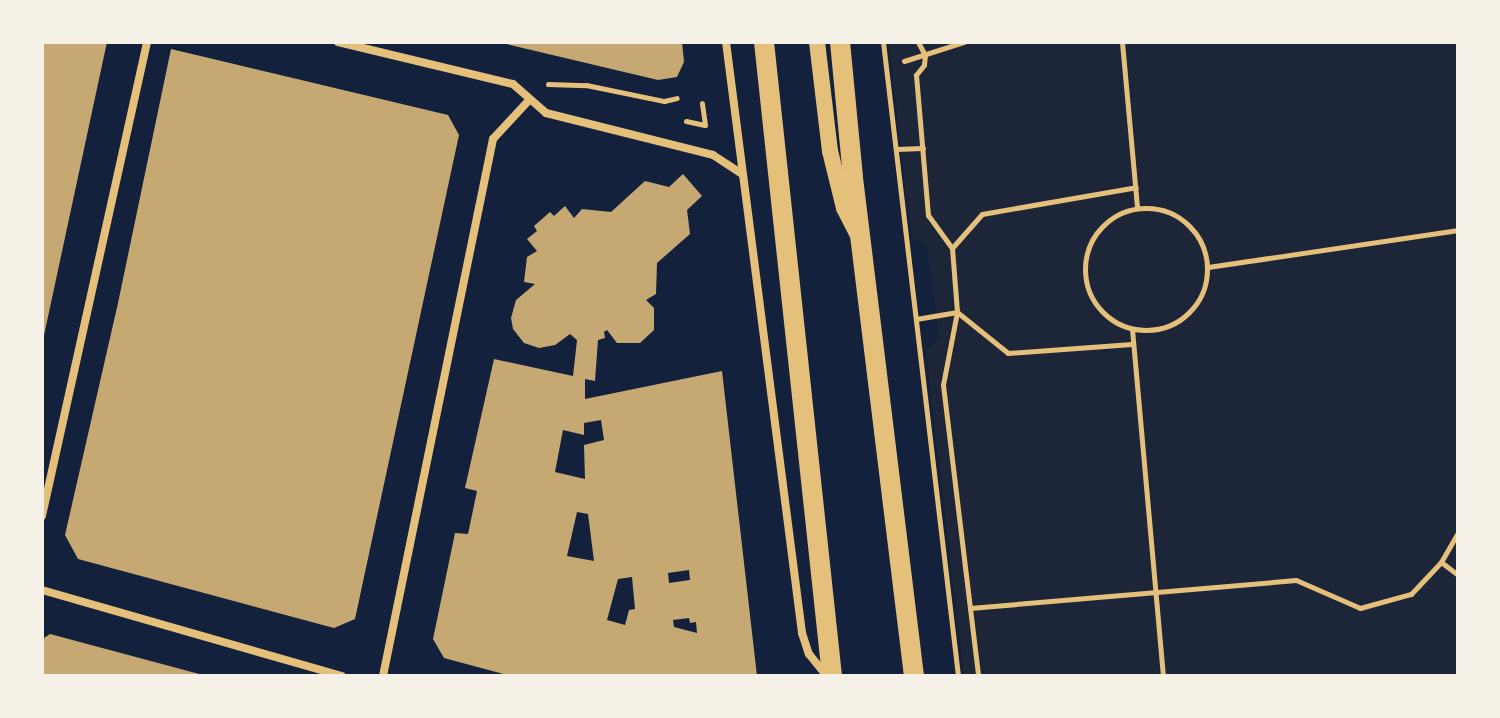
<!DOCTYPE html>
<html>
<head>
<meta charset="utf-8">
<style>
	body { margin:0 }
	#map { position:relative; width:1500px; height:718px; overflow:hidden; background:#14213d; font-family:"IBM Plex Sans",sans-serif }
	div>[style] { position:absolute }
	.green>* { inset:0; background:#1d2539 }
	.building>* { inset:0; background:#c6a872 }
	.path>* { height:5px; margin:-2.5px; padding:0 2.5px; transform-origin:2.5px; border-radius:2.5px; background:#e5c07b }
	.path>.ring { margin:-2.5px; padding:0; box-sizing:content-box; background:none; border:5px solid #e5c07b; border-radius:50% }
	.minor>* { height:8px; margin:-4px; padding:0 4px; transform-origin:4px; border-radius:4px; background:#e5c07b }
	.secondary>* { height:16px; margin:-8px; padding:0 8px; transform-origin:8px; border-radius:8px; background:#e5c07b }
	.primary>* { height:20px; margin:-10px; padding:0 10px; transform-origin:10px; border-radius:10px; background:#e5c07b }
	span { translate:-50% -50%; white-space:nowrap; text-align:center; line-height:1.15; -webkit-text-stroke:7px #f6f1e7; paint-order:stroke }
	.frame { position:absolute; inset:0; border:44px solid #f6f1e7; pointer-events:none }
</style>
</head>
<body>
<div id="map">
	<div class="green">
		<i style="clip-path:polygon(889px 42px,1458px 42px,1458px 676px,964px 676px,926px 351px,939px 339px,927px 245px,911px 236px)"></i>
	</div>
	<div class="building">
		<i style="clip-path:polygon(42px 42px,107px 42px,43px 340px,42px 340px)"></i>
		<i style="clip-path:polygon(498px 42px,682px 42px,684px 62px,677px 77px,658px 80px)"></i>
		<i style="clip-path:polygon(171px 49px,448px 115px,459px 135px,355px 619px,334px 628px,78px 559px,65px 535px,118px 303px)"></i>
		<i style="clip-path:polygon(evenodd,683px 174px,702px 196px,687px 210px,690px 234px,657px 263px,656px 294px,646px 300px,654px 308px,654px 330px,640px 343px,617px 343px,607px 330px,604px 332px,605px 338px,598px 340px,595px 381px,585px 379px,585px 399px,722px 371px,757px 676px,511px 676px,444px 658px,433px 639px,455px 533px,468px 534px,477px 491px,465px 488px,494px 359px,573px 376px,577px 340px,570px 334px,555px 345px,539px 348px,524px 343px,513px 329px,511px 318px,516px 300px,535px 284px,524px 282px,527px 257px,537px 251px,527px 239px,537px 231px,534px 226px,550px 212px,554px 216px,565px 206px,574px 218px,582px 209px,611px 212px,645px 181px,669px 187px,683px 174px,601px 420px,604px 440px,584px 445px,585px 479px,555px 472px,563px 430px,584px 435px,584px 423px,601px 420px,683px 174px,577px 512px,588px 514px,594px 561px,567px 556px,577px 512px,683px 174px,689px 570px,690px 580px,669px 583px,668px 573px,689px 570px,683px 174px,632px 577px,635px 609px,629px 610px,625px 625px,607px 620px,618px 579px,632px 577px,683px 174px,689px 618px,690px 623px,696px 622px,697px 633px,674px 627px,673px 620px,689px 618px)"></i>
		<i style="clip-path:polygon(50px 634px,203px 675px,203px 676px,42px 676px,42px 648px,44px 638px)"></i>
	</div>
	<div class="path">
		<i style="left:883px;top:42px;width:638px;rotate:83.25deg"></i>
		<i style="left:918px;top:42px;width:15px;rotate:62deg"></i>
		<i style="left:925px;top:55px;width:10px;rotate:96deg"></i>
		<i style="left:924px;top:65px;width:13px;rotate:129deg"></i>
		<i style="left:916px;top:75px;width:141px;rotate:85.1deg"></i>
		<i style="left:928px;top:215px;width:41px;rotate:54deg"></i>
		<i style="left:952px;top:248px;width:64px;rotate:85.5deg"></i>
		<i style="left:957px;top:312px;width:74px;rotate:100.9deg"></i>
		<i style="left:943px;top:385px;width:293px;rotate:83.1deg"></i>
		<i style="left:1122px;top:42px;width:167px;rotate:84.8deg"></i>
		<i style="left:904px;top:61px;width:63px;rotate:-17.6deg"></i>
		<i style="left:548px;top:84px;width:38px;rotate:2deg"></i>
		<i style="left:586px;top:85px;width:80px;rotate:11.6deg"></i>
		<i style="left:664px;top:101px;width:13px;rotate:-13deg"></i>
		<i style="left:686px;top:121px;width:19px;rotate:12deg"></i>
		<i style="left:705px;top:125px;width:22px;rotate:-98deg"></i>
		<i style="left:896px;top:149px;width:27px;rotate:-2deg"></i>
		<i class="ring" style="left:1085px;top:208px;width:117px;height:117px"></i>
		<i style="left:952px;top:248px;width:45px;rotate:-48.6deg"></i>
		<i style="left:982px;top:214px;width:156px;rotate:-9.9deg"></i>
		<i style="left:1208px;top:267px;width:253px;rotate:-8.4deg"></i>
		<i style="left:957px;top:312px;width:65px;rotate:38.8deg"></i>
		<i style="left:1008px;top:353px;width:124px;rotate:-4.2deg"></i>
		<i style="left:916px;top:319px;width:42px;rotate:-9.7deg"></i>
		<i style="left:1132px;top:329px;width:348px;rotate:84.9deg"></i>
		<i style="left:1441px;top:562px;width:21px;rotate:37deg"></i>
		<i style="left:970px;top:608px;width:327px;rotate:-4.9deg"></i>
		<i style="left:1296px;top:580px;width:70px;rotate:23.6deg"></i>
		<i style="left:1360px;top:608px;width:53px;rotate:-15.4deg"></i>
		<i style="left:1411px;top:594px;width:44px;rotate:-46.8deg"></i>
		<i style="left:1441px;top:562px;width:34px;rotate:-60deg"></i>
	</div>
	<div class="minor">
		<i style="left:338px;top:42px;width:180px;rotate:13.5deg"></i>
		<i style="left:513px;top:84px;width:44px;rotate:41.3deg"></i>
		<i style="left:546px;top:113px;width:172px;rotate:14.1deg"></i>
		<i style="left:713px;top:155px;width:35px;rotate:33deg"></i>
		<i style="left:726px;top:42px;width:596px;rotate:82.67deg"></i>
		<i style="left:802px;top:633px;width:22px;rotate:72deg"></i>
		<i style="left:809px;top:654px;width:28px;rotate:51deg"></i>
		<i style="left:42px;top:516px;width:485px;rotate:-77.5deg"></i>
		<i style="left:42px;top:590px;width:312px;rotate:16deg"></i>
		<i style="left:383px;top:676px;width:548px;rotate:-78.42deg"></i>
		<i style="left:493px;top:139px;width:54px;rotate:-47.2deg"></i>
	</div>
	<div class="secondary">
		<i style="left:817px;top:42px;width:110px;rotate:83.2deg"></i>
		<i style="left:830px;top:151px;width:59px;rotate:76.2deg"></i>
		<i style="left:844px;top:208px;width:29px;rotate:63deg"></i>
	</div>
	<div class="primary">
		<i style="left:764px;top:42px;width:638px;rotate:83.88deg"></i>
		<i style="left:840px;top:42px;width:137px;rotate:84.5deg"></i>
		<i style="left:853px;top:178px;width:502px;rotate:83.02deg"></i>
	</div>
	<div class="frame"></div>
</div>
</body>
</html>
